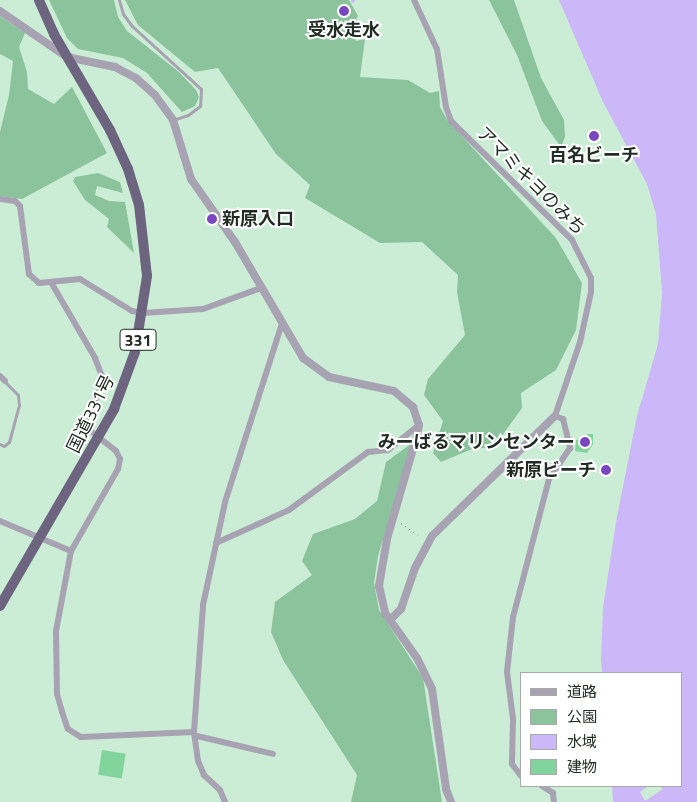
<!DOCTYPE html>
<html>
<head>
<meta charset="utf-8">
<style>
	body { margin:0 }
	#map { position:relative; width:697px; height:802px; overflow:hidden; background:#ccedd5; font-family:"Titillium Web","Noto Sans JP",sans-serif }
	div>[style] { position:absolute }
	.green>* { inset:0; background:#8bc39c }
	.water>* { inset:0; background:#ccb7f9 }
	.stream>* { height:2.5px; margin:-1.25px; padding:0 1.25px; transform-origin:1.25px; border-radius:1.25px; background:#ccb7f9 }
	.building>* { inset:0; background:#81d59c; transform-origin:0 0 }
	.path>* { height:1px; margin-top:-0.5px; transform-origin:0; background:repeating-linear-gradient(90deg,#7e9584 0 1px,transparent 0 5px) }
	.service>* { height:3px; margin:-1.5px; padding:0 1.5px; transform-origin:1.5px; border-radius:1.5px; background:#a8a3b2 }
	.minor>* { height:6px; margin:-3px; padding:0 3px; transform-origin:3px; border-radius:3px; background:#a8a3b2 }
	.tertiary>* { height:8px; margin:-4px; padding:0 4px; transform-origin:4px; border-radius:4px; background:#a8a3b2 }
	.trunk>* { height:10px; margin:-5px; padding:0 5px; transform-origin:5px; border-radius:5px; background:#6d6480 }
	.dots>* { width:14px; height:14px; translate:-50% -50%; box-sizing:border-box; border:2px solid #fff; border-radius:50% }
	span { translate:-50% -50%; white-space:nowrap; text-align:center; line-height:1.15; -webkit-text-stroke:4px #fff; paint-order:stroke }
	.shield-label span { padding:1px 4px; background:#fff; border:1px solid; border-radius:4px; -webkit-text-stroke-width:0 }
	.shield-label { font-size:16px; color:#212d24; font-weight:700 }
	.poi-label { font-size:18px; color:#212d24; font-weight:700 }
	.left { translate:0 -50%; text-align:left }
	.right { translate:-100% -50%; text-align:right }
	.street-label { font-size:18px; color:#212d24 }
	.legend { position:absolute; left:520px; top:672px; width:162px; height:115px; box-sizing:border-box; background:#fff; border:1px solid #a6aba7; margin:0; padding:6px 9px; list-style:none; font-size:15px; color:#212d24 }
	.legend li { display:flex; align-items:center; gap:10px; height:25px }
	.legend b { width:25px; border:1px solid #a6aba7 }
</style>
</head>
<body>
<div id="map">
	<div class="green">
		<i style="clip-path:polygon(49px 0,114px 0,118px 17px,127px 31px,179px 72px,196px 90px,199px 97px,195px 106px,182px 112px,147px 73px,123px 58px,78px 49px,67px 38px)"></i>
		<i style="clip-path:polygon(125px 0,349px 0,358px 16px,351px 32px,356px 41px,365px 39px,360px 77px,408px 80px,430px 93px,439px 91px,440px 107px,448px 121px,556px 238px,582px 283px,576px 330px,556px 370px,521px 393px,522px 408px,494px 447px,472px 449px,441px 462px,433px 453px,443px 421px,424px 395px,428px 379px,465px 335px,457px 292px,458px 275px,422px 242px,380px 243px,305px 198px,310px 185px,276px 154px,218px 68px,195px 72px,138px 25px)"></i>
		<i style="clip-path:polygon(489px 0,514px 0,541px 78px,564px 120px,565px 137px,561px 147px,542px 121px,517px 55px)"></i>
		<i style="clip-path:polygon(0 16px,25px 33px,19px 47px,27px 72px,28px 89px,54px 104px,72px 87px,107px 153px,22px 199px,0 196px,0 132px,9px 95px,13px 61px,0 54px)"></i>
		<i style="clip-path:polygon(98px 173px,120px 182px,123px 193px,97px 186px,95px 195px,109px 201px,125px 202px,134px 253px,107px 227px,109px 219px,85px 200px,73px 181px,75px 177px)"></i>
		<i style="clip-path:polygon(412px 443px,378px 556px,374px 583px,379px 610px,423px 678px,442px 802px,351px 802px,357px 775px,283px 660px,271px 632px,275px 602px,312px 575px,302px 561px,313px 534px,355px 519px,377px 501px,386px 462px)"></i>
	</div>
	<div class="water">
		<i style="clip-path:polygon(559px 0,697px 0,697px 802px,613px 802px,612px 786px,648px 786px,640px 792px,645px 801px,663px 789px,660px 786px,681px 786px,681px 673px,602px 673px,601px 659px,603px 608px,616px 522px,637px 416px,658px 344px,662px 293px,656px 214px,647px 184px,603px 102px)"></i>
	</div>
	<div class="stream">
		<i style="left:352px;top:1px;width:1px;rotate:-45deg"></i>
	</div>
	<div class="building">
		<i style="clip-path:polygon(587px 434px,593px 434px,593px 444px,587px 453px,575px 451px,576px 440px,587px 438px)"></i>
		<i style="left:102px;top:750px;width:24px;height:25px;rotate:9deg"></i>
	</div>
	<div class="path">
		<i style="left:340px;top:0;width:19px;rotate:72deg"></i>
		<i style="left:401px;top:523px;width:25px;rotate:34deg"></i>
	</div>
	<div class="service">
		<i style="left:119px;top:0;width:15px;rotate:74deg"></i>
		<i style="left:123px;top:14px;width:15px;rotate:53deg"></i>
		<i style="left:132px;top:26px;width:93px;rotate:42.4deg"></i>
		<i style="left:201px;top:89px;width:17px;rotate:93deg"></i>
		<i style="left:200px;top:106px;width:15px;rotate:143deg"></i>
		<i style="left:188px;top:115px;width:16px;rotate:162deg"></i>
		<i style="left:0;top:444px;width:4px;rotate:27deg"></i>
		<i style="left:4px;top:446px;width:6px;rotate:-39deg"></i>
		<i style="left:9px;top:442px;width:38px;rotate:-75deg"></i>
		<i style="left:19px;top:405px;width:10px;rotate:-96deg"></i>
		<i style="left:18px;top:395px;width:18px;rotate:-135deg"></i>
	</div>
	<div class="minor">
		<i style="left:414px;top:0;width:54px;rotate:64.9deg"></i>
		<i style="left:437px;top:49px;width:59px;rotate:81.2deg"></i>
		<i style="left:446px;top:107px;width:15px;rotate:70deg"></i>
		<i style="left:451px;top:121px;width:170px;rotate:44.5deg"></i>
		<i style="left:572px;top:240px;width:42px;rotate:63.4deg"></i>
		<i style="left:591px;top:278px;width:14px;rotate:90deg"></i>
		<i style="left:591px;top:292px;width:51px;rotate:102.4deg"></i>
		<i style="left:580px;top:342px;width:78px;rotate:108.7deg"></i>
		<i style="left:555px;top:416px;width:9px;rotate:21deg"></i>
		<i style="left:563px;top:419px;width:30px;rotate:76deg"></i>
		<i style="left:570px;top:448px;width:37px;rotate:124deg"></i>
		<i style="left:549px;top:479px;width:143px;rotate:104.6deg"></i>
		<i style="left:513px;top:617px;width:55px;rotate:96.2deg"></i>
		<i style="left:507px;top:672px;width:47px;rotate:82.7deg"></i>
		<i style="left:513px;top:719px;width:45px;rotate:91.3deg"></i>
		<i style="left:512px;top:764px;width:15px;rotate:53deg"></i>
		<i style="left:0;top:199px;width:15px;rotate:8deg"></i>
		<i style="left:15px;top:201px;width:7px;rotate:45deg"></i>
		<i style="left:20px;top:206px;width:69px;rotate:82.5deg"></i>
		<i style="left:29px;top:274px;width:13px;rotate:42deg"></i>
		<i style="left:39px;top:283px;width:41px;rotate:-5.6deg"></i>
		<i style="left:80px;top:279px;width:61px;rotate:31.6deg"></i>
		<i style="left:132px;top:311px;width:11px;rotate:10deg"></i>
		<i style="left:143px;top:313px;width:60px;rotate:-3.8deg"></i>
		<i style="left:203px;top:309px;width:62px;rotate:-19.9deg"></i>
		<i style="left:52px;top:284px;width:86px;rotate:59.8deg"></i>
		<i style="left:95px;top:358px;width:26px;rotate:69deg"></i>
		<i style="left:104px;top:382px;width:48px;rotate:116deg"></i>
		<i style="left:83px;top:425px;width:42px;rotate:38.2deg"></i>
		<i style="left:116px;top:451px;width:9px;rotate:63deg"></i>
		<i style="left:120px;top:459px;width:10px;rotate:101deg"></i>
		<i style="left:118px;top:469px;width:95px;rotate:119.8deg"></i>
		<i style="left:71px;top:551px;width:81px;rotate:100.6deg"></i>
		<i style="left:56px;top:631px;width:63px;rotate:89.1deg"></i>
		<i style="left:57px;top:694px;width:19px;rotate:74deg"></i>
		<i style="left:62px;top:712px;width:18px;rotate:71deg"></i>
		<i style="left:68px;top:729px;width:15px;rotate:32deg"></i>
		<i style="left:81px;top:737px;width:113px;rotate:-2.5deg"></i>
		<i style="left:0;top:376px;width:7px;rotate:45deg"></i>
		<i style="left:0;top:521px;width:77px;rotate:22.9deg"></i>
		<i style="left:216px;top:543px;width:80px;rotate:-24.3deg"></i>
		<i style="left:289px;top:510px;width:98px;rotate:-36.3deg"></i>
		<i style="left:368px;top:452px;width:20px;rotate:-6deg"></i>
		<i style="left:388px;top:450px;width:40px;rotate:-39deg"></i>
		<i style="left:197px;top:736px;width:78px;rotate:13.3deg"></i>
		<i style="left:542px;top:786px;width:13px;rotate:32deg"></i>
		<i style="left:553px;top:793px;width:9px;rotate:84deg"></i>
		<i style="left:225px;top:802px;width:13px;rotate:-113deg"></i>
		<i style="left:220px;top:790px;width:22px;rotate:-137deg"></i>
		<i style="left:204px;top:775px;width:15px;rotate:-113deg"></i>
		<i style="left:198px;top:761px;width:29px;rotate:-98deg"></i>
		<i style="left:194px;top:732px;width:127px;rotate:-85.9deg"></i>
		<i style="left:203px;top:605px;width:105px;rotate:-77.9deg"></i>
		<i style="left:225px;top:502px;width:185px;rotate:-72.3deg"></i>
	</div>
	<div class="tertiary">
		<i style="left:0;top:11px;width:81px;rotate:34.5deg"></i>
		<i style="left:67px;top:57px;width:49px;rotate:11.8deg"></i>
		<i style="left:115px;top:67px;width:24px;rotate:28deg"></i>
		<i style="left:136px;top:78px;width:25px;rotate:42deg"></i>
		<i style="left:155px;top:95px;width:31px;rotate:54deg"></i>
		<i style="left:173px;top:120px;width:62px;rotate:73deg"></i>
		<i style="left:191px;top:179px;width:77px;rotate:55.1deg"></i>
		<i style="left:235px;top:242px;width:134px;rotate:59.6deg"></i>
		<i style="left:303px;top:358px;width:32px;rotate:36deg"></i>
		<i style="left:329px;top:377px;width:66px;rotate:12.2deg"></i>
		<i style="left:394px;top:391px;width:25px;rotate:40deg"></i>
		<i style="left:413px;top:407px;width:19px;rotate:72deg"></i>
		<i style="left:419px;top:425px;width:10px;rotate:101deg"></i>
		<i style="left:417px;top:435px;width:108px;rotate:106.1deg"></i>
		<i style="left:387px;top:539px;width:48px;rotate:99.7deg"></i>
		<i style="left:379px;top:586px;width:28px;rotate:77deg"></i>
		<i style="left:385px;top:613px;width:55px;rotate:54.6deg"></i>
		<i style="left:417px;top:658px;width:34px;rotate:64deg"></i>
		<i style="left:432px;top:689px;width:101px;rotate:82deg"></i>
		<i style="left:446px;top:789px;width:14px;rotate:69deg"></i>
		<i style="left:390px;top:620px;width:16px;rotate:-45deg"></i>
		<i style="left:401px;top:609px;width:43px;rotate:-71.1deg"></i>
		<i style="left:415px;top:568px;width:36px;rotate:-62deg"></i>
		<i style="left:432px;top:536px;width:172px;rotate:-44.3deg"></i>
	</div>
	<div class="trunk">
		<i style="left:0;top:606px;width:228px;rotate:-59.9deg"></i>
		<i style="left:114px;top:409px;width:61px;rotate:-69.8deg"></i>
		<i style="left:135px;top:352px;width:77px;rotate:-81deg"></i>
		<i style="left:147px;top:276px;width:71px;rotate:-96.4deg"></i>
		<i style="left:139px;top:205px;width:38px;rotate:-107deg"></i>
		<i style="left:128px;top:169px;width:43px;rotate:-114.8deg"></i>
		<i style="left:110px;top:130px;width:111px;rotate:-120.3deg"></i>
		<i style="left:54px;top:34px;width:37px;rotate:-114deg"></i>
	</div>
	<div class="dots">
		<i style="left:344px;top:11px;background:#7947bf"></i>
		<i style="left:594px;top:136px;background:#7947bf"></i>
		<i style="left:212px;top:219px;background:#7947bf"></i>
		<i style="left:585px;top:442px;background:#7947bf"></i>
		<i style="left:606px;top:470px;background:#7947bf"></i>
	</div>
	<div class="shield-label">
		<span style="left:138px;top:340px">331</span>
	</div>
	<div class="poi-label">
		<span style="left:344px;top:30px">受水走水</span>
		<span style="left:594px;top:155px">百名ビーチ</span>
		<span class="left" style="left:222px;top:219px">新原入口</span>
		<span class="right" style="left:575px;top:442px">みーばるマリンセンター</span>
		<span class="right" style="left:596px;top:470px">新原ビーチ</span>
	</div>
	<div class="street-label">
		<span style="left:531px;top:181px;rotate:45deg">アマミキヨのみち</span>
		<span style="left:91px;top:414px;rotate:-64deg">国道331号</span>
	</div>
	<ul class="legend">
	<li><b style="height:6px;background:#a8a3b2"></b>道路</li>
	<li><b style="height:14px;background:#8bc39c"></b>公園</li>
	<li><b style="height:14px;background:#ccb7f9"></b>水域</li>
	<li><b style="height:14px;background:#81d59c"></b>建物</li>
	</ul>
</div>
</body>
</html>
